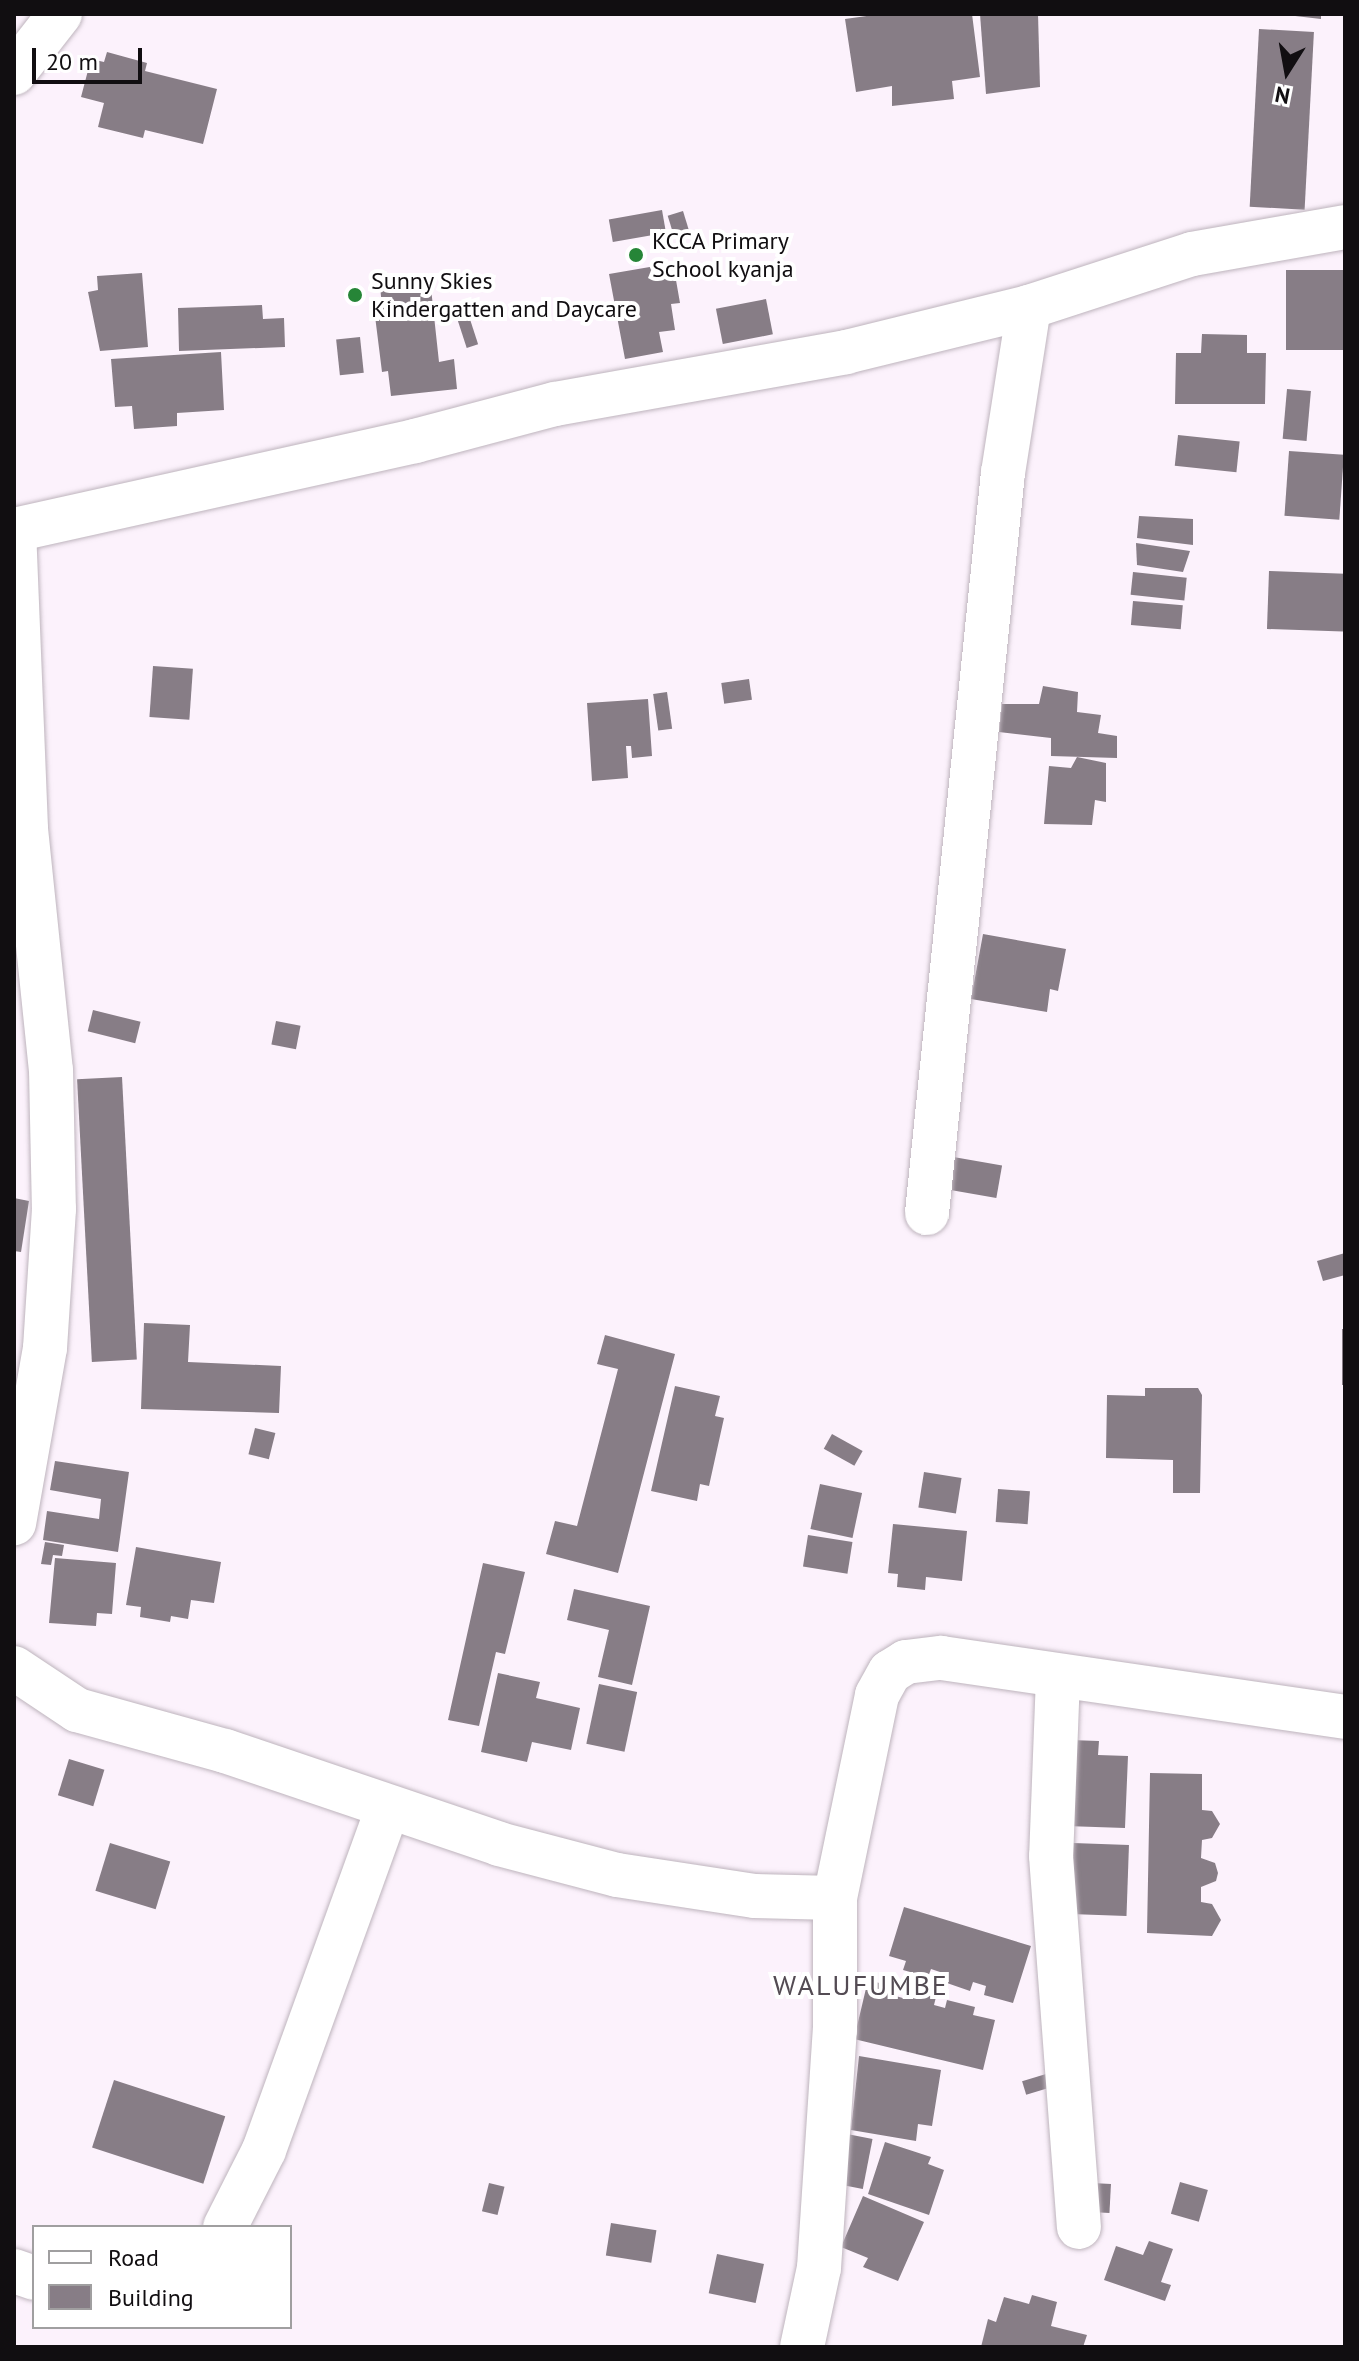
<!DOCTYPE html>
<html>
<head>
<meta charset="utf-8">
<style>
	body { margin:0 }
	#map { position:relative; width:1359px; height:2361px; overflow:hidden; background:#fcf2fc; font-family:"PT Sans",sans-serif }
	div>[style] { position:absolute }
	.building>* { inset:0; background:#877d86; transform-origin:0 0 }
	.roads { filter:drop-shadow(0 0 2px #beb4bd) drop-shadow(0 0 2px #beb4bd) }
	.street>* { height:44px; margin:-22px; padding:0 22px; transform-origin:22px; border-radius:22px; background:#fff }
	.dots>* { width:22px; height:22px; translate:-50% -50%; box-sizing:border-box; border:4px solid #fff; border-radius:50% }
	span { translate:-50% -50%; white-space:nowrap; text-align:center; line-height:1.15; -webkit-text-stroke:8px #fff; paint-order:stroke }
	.poi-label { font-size:24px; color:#110e11 }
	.left { translate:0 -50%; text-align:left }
	.quarter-label { font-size:28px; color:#534b53; letter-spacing:2px }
	.frame { position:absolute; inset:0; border:16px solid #110e11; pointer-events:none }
	.legend { position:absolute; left:32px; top:2225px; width:260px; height:104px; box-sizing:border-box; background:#fff; border:2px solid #a09fa0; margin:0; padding:10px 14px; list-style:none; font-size:24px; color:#110e11 }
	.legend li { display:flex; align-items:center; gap:16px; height:40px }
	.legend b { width:40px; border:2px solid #a09fa0 }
	.north { position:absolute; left:1247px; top:32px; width:80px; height:80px; -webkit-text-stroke:6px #fff; paint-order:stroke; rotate:191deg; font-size:22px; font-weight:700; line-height:32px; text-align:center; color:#110e11 }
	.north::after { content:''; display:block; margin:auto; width:28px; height:36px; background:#110e11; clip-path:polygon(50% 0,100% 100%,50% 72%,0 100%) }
	.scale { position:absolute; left:32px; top:48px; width:110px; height:36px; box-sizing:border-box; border:4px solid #110e11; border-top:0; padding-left:10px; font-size:24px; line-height:28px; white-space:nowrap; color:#110e11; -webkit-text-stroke:6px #fff; paint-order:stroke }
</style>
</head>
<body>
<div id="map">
	<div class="building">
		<i style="clip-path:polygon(881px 14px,972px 14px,980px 77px,952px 81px,954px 99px,892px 106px,892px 86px,856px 92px,845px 19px)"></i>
		<i style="clip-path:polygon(980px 14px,1038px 14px,1040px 87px,986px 94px)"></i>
		<i style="clip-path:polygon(1278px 14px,1321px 14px,1321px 19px)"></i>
		<i style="left:1259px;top:29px;width:55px;height:178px;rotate:3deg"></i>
		<i style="clip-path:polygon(107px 52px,147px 63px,145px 71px,217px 89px,203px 144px,145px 130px,143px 138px,98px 127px,104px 103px,81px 97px,91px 59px,104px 62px)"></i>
		<i style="left:662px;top:210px;width:23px;height:54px;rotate:80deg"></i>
		<i style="left:683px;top:211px;width:21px;height:16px;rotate:73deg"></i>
		<i style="clip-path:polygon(673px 263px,680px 303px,671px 304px,675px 330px,659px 332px,663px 352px,625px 359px,609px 274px)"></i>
		<i style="left:1345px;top:270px;width:80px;height:59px;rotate:90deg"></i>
		<i style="clip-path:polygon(142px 273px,148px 347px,100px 351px,88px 292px,98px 290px,97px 276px)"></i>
		<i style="clip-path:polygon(430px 279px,439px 362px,454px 359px,457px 389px,391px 396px,388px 371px,382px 372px,374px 308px,382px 308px,380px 285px)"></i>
		<i style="left:766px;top:299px;width:36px;height:51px;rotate:79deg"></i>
		<i style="clip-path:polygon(262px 305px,263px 319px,284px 318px,285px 347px,179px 351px,178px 308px)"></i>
		<i style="left:467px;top:310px;width:36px;height:12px;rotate:72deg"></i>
		<i style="clip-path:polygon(1202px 334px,1247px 335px,1247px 353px,1266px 353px,1265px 404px,1175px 404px,1176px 353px,1201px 353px)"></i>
		<i style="left:360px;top:337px;width:36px;height:24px;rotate:84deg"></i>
		<i style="clip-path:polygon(221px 352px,224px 410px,177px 413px,177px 426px,134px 429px,132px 406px,115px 407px,111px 359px)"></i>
		<i style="left:1287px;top:389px;width:24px;height:50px;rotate:5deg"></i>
		<i style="left:1178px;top:435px;width:62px;height:31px;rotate:6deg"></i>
		<i style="left:1289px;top:451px;width:55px;height:65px;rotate:4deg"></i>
		<i style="clip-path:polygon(1139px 516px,1193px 519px,1193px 545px,1137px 538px)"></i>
		<i style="clip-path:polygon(1136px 543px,1190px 551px,1183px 572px,1137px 565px)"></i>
		<i style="left:1269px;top:571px;width:76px;height:58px;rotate:2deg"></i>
		<i style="left:1133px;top:572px;width:54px;height:23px;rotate:6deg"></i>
		<i style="left:1133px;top:601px;width:50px;height:24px;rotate:5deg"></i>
		<i style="left:153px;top:666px;width:40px;height:51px;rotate:4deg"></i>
		<i style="left:749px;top:679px;width:21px;height:28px;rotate:82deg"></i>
		<i style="clip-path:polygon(1043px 686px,1078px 692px,1077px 712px,1101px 715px,1098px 733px,1117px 736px,1117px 758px,1051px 756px,1051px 738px,999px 732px,1002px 704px,1039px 704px)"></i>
		<i style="left:667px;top:692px;width:37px;height:14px;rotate:82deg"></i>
		<i style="clip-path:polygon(648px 699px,652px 756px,632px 758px,631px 746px,626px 746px,628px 778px,592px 781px,587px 703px)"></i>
		<i style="clip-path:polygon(1077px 757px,1106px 763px,1106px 802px,1095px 800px,1092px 825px,1044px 824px,1049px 766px,1071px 768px)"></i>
		<i style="clip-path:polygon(983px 934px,1066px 949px,1058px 991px,1050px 989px,1047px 1012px,971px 999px)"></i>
		<i style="left:93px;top:1010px;width:49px;height:22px;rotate:14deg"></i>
		<i style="left:276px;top:1021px;width:25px;height:24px;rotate:11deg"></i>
		<i style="left:122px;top:1077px;width:283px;height:45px;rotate:87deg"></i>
		<i style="left:942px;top:1155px;width:61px;height:33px;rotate:10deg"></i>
		<i style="clip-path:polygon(14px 1198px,29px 1201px,21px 1252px,14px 1251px)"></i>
		<i style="clip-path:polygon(1345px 1253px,1345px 1275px,1323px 1281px,1317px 1261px)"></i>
		<i style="clip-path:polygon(144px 1323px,190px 1325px,188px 1362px,281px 1366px,279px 1413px,141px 1409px)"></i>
		<i style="left:1342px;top:1329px;width:3px;height:56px"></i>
		<i style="clip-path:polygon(605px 1335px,675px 1354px,618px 1573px,546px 1554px,555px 1521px,577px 1526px,618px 1369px,597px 1364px)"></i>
		<i style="clip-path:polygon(675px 1386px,720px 1396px,715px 1416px,724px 1418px,709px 1486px,700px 1484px,697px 1501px,651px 1491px)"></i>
		<i style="clip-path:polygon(1145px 1388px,1198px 1388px,1202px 1395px,1200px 1493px,1173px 1493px,1173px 1460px,1106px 1458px,1107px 1395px,1145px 1396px)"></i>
		<i style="left:255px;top:1428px;width:21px;height:27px;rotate:14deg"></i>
		<i style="left:832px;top:1434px;width:35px;height:17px;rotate:29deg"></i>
		<i style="clip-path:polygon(55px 1461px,129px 1472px,118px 1552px,43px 1540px,47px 1511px,99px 1519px,101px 1499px,50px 1490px)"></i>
		<i style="left:924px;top:1472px;width:38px;height:36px;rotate:9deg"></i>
		<i style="left:820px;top:1484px;width:43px;height:46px;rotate:12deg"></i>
		<i style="left:998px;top:1489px;width:32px;height:33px;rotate:4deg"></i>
		<i style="clip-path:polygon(893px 1524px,967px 1531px,962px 1581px,926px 1577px,925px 1590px,897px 1587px,898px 1574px,888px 1573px)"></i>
		<i style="left:808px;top:1535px;width:45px;height:32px;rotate:9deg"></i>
		<i style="clip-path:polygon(45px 1542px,64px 1545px,62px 1556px,53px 1555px,51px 1565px,41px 1564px)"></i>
		<i style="clip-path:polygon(136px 1547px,221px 1562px,214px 1603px,191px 1600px,188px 1619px,171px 1616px,170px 1622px,140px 1617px,141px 1607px,126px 1605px)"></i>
		<i style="clip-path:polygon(55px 1558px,116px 1563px,112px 1614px,97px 1613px,96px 1626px,49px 1623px)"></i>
		<i style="clip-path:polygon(483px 1563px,525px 1572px,505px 1654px,496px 1652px,479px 1726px,448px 1720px)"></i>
		<i style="clip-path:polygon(574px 1589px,650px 1606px,632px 1685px,598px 1677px,609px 1630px,567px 1620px)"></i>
		<i style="clip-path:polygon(498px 1673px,540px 1682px,536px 1698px,580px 1708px,571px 1750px,532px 1742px,527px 1762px,481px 1752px)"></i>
		<i style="left:599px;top:1684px;width:39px;height:61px;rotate:12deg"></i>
		<i style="clip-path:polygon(1070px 1740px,1099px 1741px,1098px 1755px,1128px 1756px,1125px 1828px,1066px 1826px)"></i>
		<i style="left:69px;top:1759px;width:37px;height:38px;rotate:17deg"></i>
		<i style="clip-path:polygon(1150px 1773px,1202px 1774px,1202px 1810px,1212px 1811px,1220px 1824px,1212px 1838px,1202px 1840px,1201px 1858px,1215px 1863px,1218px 1873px,1216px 1881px,1201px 1887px,1201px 1902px,1212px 1904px,1221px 1920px,1212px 1936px,1147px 1933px)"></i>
		<i style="left:110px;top:1843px;width:63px;height:50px;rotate:17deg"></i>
		<i style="left:1073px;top:1843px;width:56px;height:71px;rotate:2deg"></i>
		<i style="clip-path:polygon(904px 1907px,1031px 1946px,1013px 2003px,984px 1995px,986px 1986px,973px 1982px,970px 1991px,944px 1982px,946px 1974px,931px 1969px,928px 1977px,903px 1970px,906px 1961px,889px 1956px)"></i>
		<i style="clip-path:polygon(868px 1980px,891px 1986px,889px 1994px,906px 1999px,908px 1990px,936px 1997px,934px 2005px,945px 2008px,947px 2000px,975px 2007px,973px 2015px,995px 2020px,983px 2070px,854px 2039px)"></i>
		<i style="clip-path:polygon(859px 2056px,941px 2070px,932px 2126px,918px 2124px,916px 2141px,851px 2130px)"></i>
		<i style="left:1046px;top:2074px;width:14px;height:25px;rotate:73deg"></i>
		<i style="left:114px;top:2080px;width:117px;height:71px;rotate:18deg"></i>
		<i style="left:847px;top:2134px;width:26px;height:51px;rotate:11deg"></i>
		<i style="clip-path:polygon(885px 2142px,931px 2157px,928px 2164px,944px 2170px,929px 2215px,868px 2194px)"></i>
		<i style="left:1180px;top:2182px;width:29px;height:33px;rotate:16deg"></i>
		<i style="left:489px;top:2183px;width:16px;height:29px;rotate:14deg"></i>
		<i style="left:1092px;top:2183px;width:19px;height:29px;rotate:3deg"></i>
		<i style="clip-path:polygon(863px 2196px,924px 2222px,898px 2281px,863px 2267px,868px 2258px,841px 2247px)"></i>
		<i style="left:611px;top:2223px;width:46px;height:33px;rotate:9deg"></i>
		<i style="clip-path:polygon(1149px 2241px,1173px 2249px,1161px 2282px,1171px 2285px,1165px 2301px,1104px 2280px,1116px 2246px,1143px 2255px)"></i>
		<i style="left:717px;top:2254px;width:48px;height:40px;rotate:12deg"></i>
		<i style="clip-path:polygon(1032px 2295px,1057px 2302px,1051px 2326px,1087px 2335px,1083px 2347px,981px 2347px,988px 2319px,996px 2322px,1004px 2297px,1029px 2304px)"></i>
	</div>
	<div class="roads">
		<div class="street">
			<i style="left:14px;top:73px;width:75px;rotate:-52.1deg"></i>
			<i style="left:14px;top:529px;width:300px;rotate:87.7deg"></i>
			<i style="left:26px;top:829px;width:242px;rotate:84.1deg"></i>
			<i style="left:51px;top:1070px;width:139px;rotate:88.8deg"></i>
			<i style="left:54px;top:1209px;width:139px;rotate:93.7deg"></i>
			<i style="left:45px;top:1348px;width:178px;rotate:100deg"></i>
			<i style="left:14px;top:530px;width:411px;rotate:-12.5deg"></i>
			<i style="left:415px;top:441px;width:145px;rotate:-14.8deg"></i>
			<i style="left:555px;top:404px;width:296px;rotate:-10.1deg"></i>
			<i style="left:846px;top:352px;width:188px;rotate:-13.8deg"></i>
			<i style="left:1029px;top:307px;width:171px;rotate:-18deg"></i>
			<i style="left:1192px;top:254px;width:155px;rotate:-10deg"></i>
			<i style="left:927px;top:1213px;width:744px;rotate:-84.14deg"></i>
			<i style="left:1003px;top:473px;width:168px;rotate:-81.1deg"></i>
			<i style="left:14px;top:1668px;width:76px;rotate:33.7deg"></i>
			<i style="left:77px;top:1710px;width:154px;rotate:15.5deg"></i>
			<i style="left:225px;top:1751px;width:289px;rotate:18.7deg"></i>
			<i style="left:499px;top:1844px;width:122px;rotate:14.7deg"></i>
			<i style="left:617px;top:1875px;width:139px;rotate:8.7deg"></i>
			<i style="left:754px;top:1896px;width:81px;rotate:1.4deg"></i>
			<i style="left:835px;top:1898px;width:207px;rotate:-78.3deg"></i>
			<i style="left:877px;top:1695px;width:26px;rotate:-61deg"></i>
			<i style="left:890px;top:1672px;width:19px;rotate:-32deg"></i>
			<i style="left:906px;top:1662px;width:35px;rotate:-7deg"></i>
			<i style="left:941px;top:1658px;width:408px;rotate:8.3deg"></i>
			<i style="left:1058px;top:1677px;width:179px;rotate:92.2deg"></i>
			<i style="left:1051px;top:1856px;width:372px;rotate:85.7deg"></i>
			<i style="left:225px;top:2227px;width:86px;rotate:-63.1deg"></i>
			<i style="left:264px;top:2150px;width:364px;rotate:-70.1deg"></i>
			<i style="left:14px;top:2271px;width:21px;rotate:19deg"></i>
			<i style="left:802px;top:2347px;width:81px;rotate:-77.9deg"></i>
			<i style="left:819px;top:2268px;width:239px;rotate:-86.2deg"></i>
			<i style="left:835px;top:2030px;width:132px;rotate:-90deg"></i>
		</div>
	</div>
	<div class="dots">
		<i style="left:636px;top:255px;background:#268537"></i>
		<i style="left:355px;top:295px;background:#268537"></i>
	</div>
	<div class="poi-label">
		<span class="left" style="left:652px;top:255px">KCCA Primary<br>School kyanja</span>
		<span class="left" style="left:371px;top:295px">Sunny Skies<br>Kindergatten and Daycare</span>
	</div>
	<div class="quarter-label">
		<span style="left:861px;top:1985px">WALUFUMBE</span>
	</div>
	<div class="frame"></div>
	<ul class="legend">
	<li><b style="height:10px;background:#fff"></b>Road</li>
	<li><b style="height:22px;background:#877d86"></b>Building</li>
	</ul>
	<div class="north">N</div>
	<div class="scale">20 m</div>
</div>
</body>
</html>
